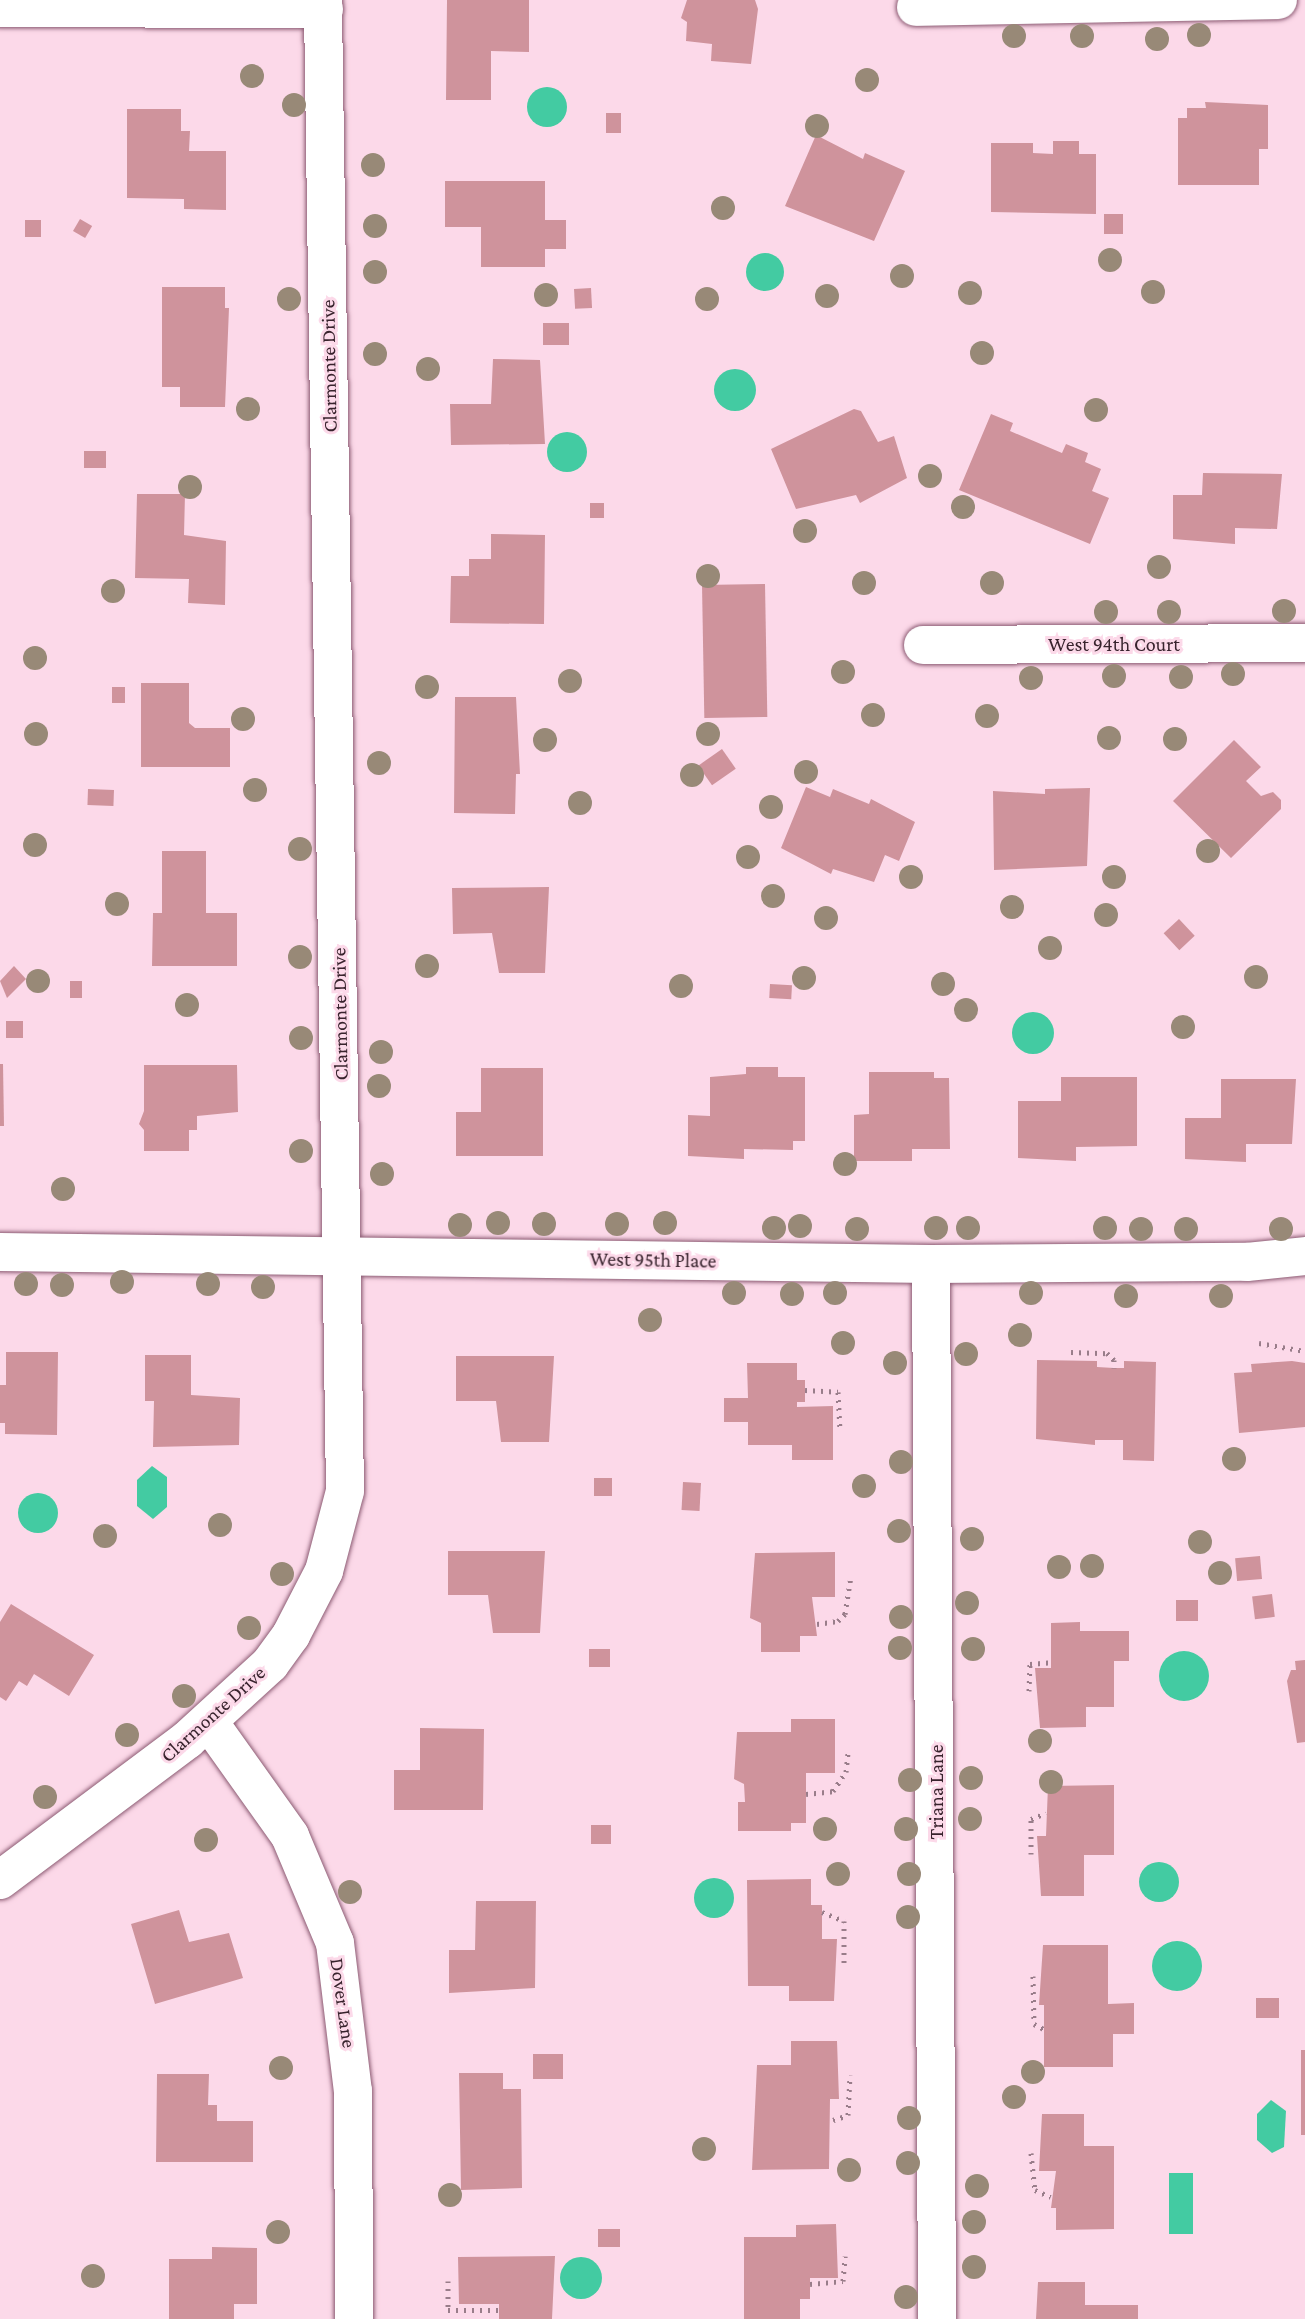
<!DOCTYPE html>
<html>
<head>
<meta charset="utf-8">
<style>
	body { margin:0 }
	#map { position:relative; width:1305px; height:2319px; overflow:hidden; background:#fcd9e9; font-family:"Crimson Pro",serif }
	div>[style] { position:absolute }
	.water>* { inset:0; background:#43cba2; transform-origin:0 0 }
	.round { border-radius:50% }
	.building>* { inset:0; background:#cf939c; transform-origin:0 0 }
	.path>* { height:5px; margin-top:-2.5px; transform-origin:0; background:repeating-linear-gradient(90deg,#997d8a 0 2px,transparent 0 8px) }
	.roads { filter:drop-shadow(0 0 2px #8c5b73) drop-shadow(0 0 2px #8c5b73) }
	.minor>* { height:38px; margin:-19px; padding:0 19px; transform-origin:19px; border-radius:19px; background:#fff }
	.trees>* { width:24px; height:24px; margin:-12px; border-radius:50%; background:#988977 }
	span { translate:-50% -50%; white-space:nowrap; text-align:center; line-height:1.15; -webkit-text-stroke:6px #fcd9e9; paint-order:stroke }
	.street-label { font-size:20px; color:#38232d }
</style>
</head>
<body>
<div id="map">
	<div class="water">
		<i class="round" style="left:527px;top:87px;width:40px;height:40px"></i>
		<i class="round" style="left:746px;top:253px;width:38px;height:38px"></i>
		<i class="round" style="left:714px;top:369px;width:42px;height:42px"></i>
		<i class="round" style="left:547px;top:432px;width:40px;height:40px"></i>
		<i class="round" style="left:1012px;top:1012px;width:42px;height:42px"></i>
		<i style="clip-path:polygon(152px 1466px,167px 1477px,167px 1507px,153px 1519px,137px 1506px,137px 1480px)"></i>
		<i class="round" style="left:18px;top:1493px;width:40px;height:40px"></i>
		<i class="round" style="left:1159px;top:1651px;width:50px;height:50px"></i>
		<i class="round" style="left:1139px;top:1862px;width:40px;height:40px"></i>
		<i class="round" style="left:694px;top:1878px;width:40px;height:40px"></i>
		<i class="round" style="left:1152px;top:1941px;width:50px;height:50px"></i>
		<i style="clip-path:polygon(1271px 2100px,1286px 2111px,1284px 2147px,1272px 2153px,1257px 2140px,1257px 2114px)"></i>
		<i style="left:1169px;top:2173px;width:24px;height:61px"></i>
		<i class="round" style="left:560px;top:2257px;width:42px;height:42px"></i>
	</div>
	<div class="building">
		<i style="clip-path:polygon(447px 0,529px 0,529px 52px,491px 51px,491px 100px,446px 100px)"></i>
		<i style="clip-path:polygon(687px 0,755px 0,758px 9px,751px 64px,711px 61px,712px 44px,686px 41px,687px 22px,681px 18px)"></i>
		<i style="clip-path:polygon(1205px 102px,1268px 105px,1268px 149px,1259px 149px,1259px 185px,1178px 185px,1178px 118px,1187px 118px,1187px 108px,1206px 108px)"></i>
		<i style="clip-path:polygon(127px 109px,181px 109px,181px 131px,190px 131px,189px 151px,226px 151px,226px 210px,184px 209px,184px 199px,127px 198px)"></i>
		<i style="left:606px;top:113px;width:15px;height:20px"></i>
		<i style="clip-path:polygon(816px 135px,863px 159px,865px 153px,905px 171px,874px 241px,785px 206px)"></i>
		<i style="clip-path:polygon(1053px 141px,1079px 141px,1079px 154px,1096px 154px,1096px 214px,991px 212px,991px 143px,1033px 143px,1033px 153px,1053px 154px)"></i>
		<i style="clip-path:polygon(445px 181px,545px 181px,545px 220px,566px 220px,566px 249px,545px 249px,545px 267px,481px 267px,481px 227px,445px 227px)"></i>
		<i style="left:1104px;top:214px;width:19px;height:20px"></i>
		<i style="left:80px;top:219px;width:14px;height:14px;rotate:30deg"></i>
		<i style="left:25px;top:220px;width:16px;height:17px"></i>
		<i style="clip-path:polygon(162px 287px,225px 287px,225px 308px,229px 308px,225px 407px,180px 407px,180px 387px,162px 387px)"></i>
		<i style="left:591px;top:288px;width:20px;height:17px;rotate:87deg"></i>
		<i style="left:543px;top:323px;width:26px;height:22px"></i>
		<i style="clip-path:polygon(493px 359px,540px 360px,545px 444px,451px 445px,450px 404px,491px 404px)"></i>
		<i style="clip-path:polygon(854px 409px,861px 411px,878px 442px,894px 436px,907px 478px,860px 503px,856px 495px,796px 509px,771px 449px)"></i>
		<i style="clip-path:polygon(991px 414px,1013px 423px,1010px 431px,1062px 453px,1066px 444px,1088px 453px,1085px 462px,1101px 469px,1092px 491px,1109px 498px,1090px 544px,959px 490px)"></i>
		<i style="left:84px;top:451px;width:22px;height:17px"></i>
		<i style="clip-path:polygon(1203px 473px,1282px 474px,1277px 529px,1235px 528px,1235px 544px,1173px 539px,1173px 495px,1202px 495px)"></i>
		<i style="clip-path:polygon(137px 494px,185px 494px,184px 535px,226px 541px,225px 605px,188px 603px,189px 579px,135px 578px)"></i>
		<i style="left:590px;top:503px;width:14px;height:15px"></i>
		<i style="clip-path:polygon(491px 534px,545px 535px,544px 624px,450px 623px,451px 576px,469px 576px,469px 559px,491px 559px)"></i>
		<i style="left:765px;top:584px;width:133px;height:63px;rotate:89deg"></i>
		<i style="clip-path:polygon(141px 683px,189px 683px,189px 723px,195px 728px,230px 728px,230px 767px,141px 767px)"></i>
		<i style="left:112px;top:687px;width:13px;height:16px"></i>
		<i style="clip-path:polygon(455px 697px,516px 697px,520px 774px,516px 774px,515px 814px,454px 813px)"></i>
		<i style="clip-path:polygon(1234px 740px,1261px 767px,1246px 781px,1261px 796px,1273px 792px,1281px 800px,1281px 809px,1231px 858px,1173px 801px)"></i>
		<i style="left:722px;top:749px;width:24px;height:29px;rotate:55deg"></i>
		<i style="clip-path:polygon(806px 787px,830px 797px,833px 789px,869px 804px,871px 799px,915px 822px,899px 861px,885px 855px,874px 882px,833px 869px,831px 874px,781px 848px)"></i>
		<i style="clip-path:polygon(1090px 788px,1087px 866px,994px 870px,993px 791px,1045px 794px,1045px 789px)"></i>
		<i style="left:88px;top:789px;width:26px;height:16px;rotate:2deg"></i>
		<i style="clip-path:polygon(162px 851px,206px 851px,206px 913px,237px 913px,237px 966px,152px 966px,153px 913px,162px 913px)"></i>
		<i style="clip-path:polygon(549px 887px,545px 973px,499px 973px,492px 933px,453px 934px,452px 888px)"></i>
		<i style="left:1179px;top:919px;width:23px;height:21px;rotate:47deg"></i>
		<i style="clip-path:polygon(14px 966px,26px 979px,7px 998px,0 981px)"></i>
		<i style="left:70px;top:981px;width:12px;height:17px"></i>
		<i style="left:770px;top:984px;width:22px;height:14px;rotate:3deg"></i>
		<i style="left:6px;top:1021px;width:17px;height:17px"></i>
		<i style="clip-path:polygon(0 1064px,3px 1064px,4px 1126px,0 1126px)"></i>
		<i style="clip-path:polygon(144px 1065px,237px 1065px,238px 1112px,197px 1116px,197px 1130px,189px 1130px,189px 1151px,144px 1151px,144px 1130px,139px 1124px,144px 1111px)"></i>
		<i style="clip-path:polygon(746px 1067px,778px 1067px,778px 1077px,805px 1077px,805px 1141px,793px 1141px,793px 1150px,744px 1149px,744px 1159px,688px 1156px,688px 1115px,710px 1116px,710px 1077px,746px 1074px)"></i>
		<i style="clip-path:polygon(481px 1068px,543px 1068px,543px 1156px,456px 1156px,456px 1112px,481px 1112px)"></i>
		<i style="clip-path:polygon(869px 1072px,934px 1072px,934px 1078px,949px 1078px,950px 1149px,912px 1149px,912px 1161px,854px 1161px,854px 1115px,869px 1114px)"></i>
		<i style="clip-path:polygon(1061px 1077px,1137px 1077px,1137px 1146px,1076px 1147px,1076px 1161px,1018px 1158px,1018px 1101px,1061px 1101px)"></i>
		<i style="clip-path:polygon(1221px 1079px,1296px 1079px,1292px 1144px,1246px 1144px,1246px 1162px,1185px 1159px,1185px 1118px,1221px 1118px)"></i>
		<i style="clip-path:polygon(6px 1352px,58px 1352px,57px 1435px,5px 1434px,5px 1423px,0 1423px,0 1385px,6px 1385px)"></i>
		<i style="clip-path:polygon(145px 1355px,191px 1355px,191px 1395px,240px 1398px,239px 1445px,153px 1447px,154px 1401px,145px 1401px)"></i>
		<i style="clip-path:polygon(456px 1356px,554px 1356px,549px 1442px,501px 1442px,496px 1401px,456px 1401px)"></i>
		<i style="clip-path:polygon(1037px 1360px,1097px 1361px,1097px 1367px,1114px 1368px,1124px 1368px,1124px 1361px,1156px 1362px,1154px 1461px,1123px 1460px,1123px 1440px,1095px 1440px,1095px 1445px,1036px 1439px)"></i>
		<i style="clip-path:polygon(1292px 1361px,1305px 1363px,1305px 1427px,1239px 1433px,1234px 1373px,1252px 1372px,1251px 1364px)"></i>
		<i style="clip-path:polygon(747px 1363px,797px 1363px,797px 1380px,805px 1380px,805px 1402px,797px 1402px,797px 1407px,833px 1406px,833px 1460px,792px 1460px,792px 1445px,748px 1445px,748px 1422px,724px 1422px,724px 1398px,748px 1398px)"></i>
		<i style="left:594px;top:1478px;width:18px;height:18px"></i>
		<i style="left:683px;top:1482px;width:18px;height:28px;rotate:3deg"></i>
		<i style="clip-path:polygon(448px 1551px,545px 1551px,540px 1633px,493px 1633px,488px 1595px,448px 1595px)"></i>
		<i style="clip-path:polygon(835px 1552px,835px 1597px,812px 1597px,817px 1636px,800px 1636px,800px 1652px,761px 1652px,761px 1623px,750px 1618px,755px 1553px)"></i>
		<i style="left:1260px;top:1556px;width:23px;height:25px;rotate:85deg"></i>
		<i style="left:1272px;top:1594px;width:23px;height:20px;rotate:83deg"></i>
		<i style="left:1176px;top:1600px;width:22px;height:21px"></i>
		<i style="clip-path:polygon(11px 1604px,94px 1655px,69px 1696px,34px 1674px,27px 1686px,19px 1681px,6px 1701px,0 1697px,0 1622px)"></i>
		<i style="clip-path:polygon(1080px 1622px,1080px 1631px,1129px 1631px,1129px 1661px,1114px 1661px,1114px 1707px,1086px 1707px,1086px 1727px,1040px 1728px,1035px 1668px,1051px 1668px,1051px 1623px)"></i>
		<i style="left:589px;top:1649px;width:21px;height:18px"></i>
		<i style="clip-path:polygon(1305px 1660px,1305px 1742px,1297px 1743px,1287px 1681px,1291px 1670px,1296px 1670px,1295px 1661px)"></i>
		<i style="clip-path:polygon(791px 1719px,835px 1719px,835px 1773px,806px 1773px,806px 1823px,791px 1823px,791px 1831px,738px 1831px,738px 1802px,745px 1802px,744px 1784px,734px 1779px,737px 1732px,791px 1732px)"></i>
		<i style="clip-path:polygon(420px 1728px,484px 1729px,483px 1810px,394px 1810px,394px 1770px,420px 1770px)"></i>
		<i style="clip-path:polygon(1114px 1785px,1114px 1855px,1084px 1855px,1084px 1896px,1041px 1896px,1037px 1836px,1046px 1836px,1048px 1786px)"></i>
		<i style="left:591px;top:1825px;width:20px;height:19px"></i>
		<i style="clip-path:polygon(811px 1879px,811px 1905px,822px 1905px,822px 1939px,837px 1939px,834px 2001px,789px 2001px,789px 1986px,748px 1986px,747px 1880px)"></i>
		<i style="clip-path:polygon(476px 1901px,536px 1901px,535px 1988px,449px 1993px,449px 1950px,475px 1950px)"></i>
		<i style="clip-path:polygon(179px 1910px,189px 1942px,229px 1933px,243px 1978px,155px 2004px,131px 1924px)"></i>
		<i style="clip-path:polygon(1043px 1945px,1108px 1945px,1108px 2004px,1134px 2003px,1134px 2034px,1113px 2034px,1113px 2067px,1044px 2067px,1044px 2005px,1039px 2005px)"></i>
		<i style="left:1256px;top:1998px;width:23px;height:20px"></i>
		<i style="clip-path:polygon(791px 2041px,837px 2041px,839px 2099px,830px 2099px,829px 2169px,752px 2170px,757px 2065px,791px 2065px)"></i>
		<i style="left:1301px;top:2050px;width:4px;height:85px"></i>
		<i style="left:533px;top:2054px;width:30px;height:25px"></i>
		<i style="clip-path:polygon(459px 2073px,503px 2073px,503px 2089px,521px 2089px,522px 2188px,461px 2190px)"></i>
		<i style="clip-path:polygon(157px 2074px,209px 2074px,208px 2105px,217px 2105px,217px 2121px,253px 2121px,253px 2162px,156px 2162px)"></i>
		<i style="clip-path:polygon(1042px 2114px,1084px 2114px,1084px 2146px,1114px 2146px,1114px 2229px,1056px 2230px,1056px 2208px,1051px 2208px,1056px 2171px,1039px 2171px)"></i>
		<i style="clip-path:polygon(836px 2224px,838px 2278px,810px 2278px,810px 2299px,800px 2299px,800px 2319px,744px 2319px,744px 2237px,796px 2237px,796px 2225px)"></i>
		<i style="left:598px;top:2229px;width:22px;height:18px"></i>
		<i style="clip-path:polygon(212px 2247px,257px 2248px,257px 2304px,234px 2304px,234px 2319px,169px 2319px,169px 2259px,212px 2259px)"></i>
		<i style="clip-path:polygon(555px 2256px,552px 2319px,499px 2319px,499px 2304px,459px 2304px,458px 2257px)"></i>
		<i style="clip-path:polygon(1038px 2282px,1085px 2282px,1085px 2305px,1138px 2305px,1138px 2319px,1036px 2319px)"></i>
	</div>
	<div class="path">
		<i style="left:1259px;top:1343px;width:47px;rotate:9.9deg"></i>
		<i style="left:1071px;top:1352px;width:36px;rotate:2deg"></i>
		<i style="left:1107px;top:1353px;width:10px;rotate:45deg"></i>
		<i style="left:1114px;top:1360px;width:8px;rotate:90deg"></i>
		<i style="left:805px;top:1390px;width:33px;rotate:3deg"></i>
		<i style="left:838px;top:1392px;width:35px;rotate:87deg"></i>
		<i style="left:817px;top:1624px;width:21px;rotate:-8deg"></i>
		<i style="left:838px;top:1621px;width:10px;rotate:-45deg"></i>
		<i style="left:845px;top:1614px;width:39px;rotate:-81deg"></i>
		<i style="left:1029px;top:1691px;width:27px;rotate:-88deg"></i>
		<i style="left:1030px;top:1664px;width:21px;rotate:-5deg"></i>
		<i style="left:806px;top:1794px;width:27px;rotate:-6deg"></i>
		<i style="left:833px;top:1791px;width:23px;rotate:-56deg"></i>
		<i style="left:846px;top:1772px;width:19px;rotate:-84deg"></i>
		<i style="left:1031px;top:1854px;width:35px;rotate:-90deg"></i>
		<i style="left:1031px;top:1819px;width:16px;rotate:-22deg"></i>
		<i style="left:822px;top:1912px;width:24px;rotate:22deg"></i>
		<i style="left:844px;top:1921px;width:42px;rotate:90deg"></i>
		<i style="left:1033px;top:1976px;width:48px;rotate:88.8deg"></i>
		<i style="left:1034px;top:2024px;width:11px;rotate:27deg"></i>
		<i style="left:833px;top:2120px;width:16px;rotate:-18deg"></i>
		<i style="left:848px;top:2115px;width:40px;rotate:-87.1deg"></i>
		<i style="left:1031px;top:2153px;width:37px;rotate:84deg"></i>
		<i style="left:1035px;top:2190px;width:17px;rotate:24deg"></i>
		<i style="left:448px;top:2281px;width:29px;rotate:90deg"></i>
		<i style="left:448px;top:2310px;width:51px"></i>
		<i style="left:810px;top:2284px;width:33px;rotate:-5deg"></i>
		<i style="left:843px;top:2281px;width:25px;rotate:-85deg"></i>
	</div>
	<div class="roads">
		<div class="minor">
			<i style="left:916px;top:7px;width:362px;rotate:-1.1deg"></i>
			<i style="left:0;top:8px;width:324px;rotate:0.2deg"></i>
			<i style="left:923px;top:645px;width:382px;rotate:-0.3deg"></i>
			<i style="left:0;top:1252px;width:931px;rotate:0.74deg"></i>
			<i style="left:931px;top:1264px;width:316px;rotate:-0.4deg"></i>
			<i style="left:1247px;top:1262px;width:58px;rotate:-5.9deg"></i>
			<i style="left:931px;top:1264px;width:1055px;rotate:89.67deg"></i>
			<i style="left:209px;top:1722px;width:140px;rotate:54.6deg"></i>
			<i style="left:290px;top:1836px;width:116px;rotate:67.2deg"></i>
			<i style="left:335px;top:1943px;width:149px;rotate:83.1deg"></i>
			<i style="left:353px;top:2091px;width:228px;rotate:89.7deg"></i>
			<i style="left:0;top:1880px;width:234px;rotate:-36.8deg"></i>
			<i style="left:187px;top:1740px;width:113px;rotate:-42.5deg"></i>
			<i style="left:270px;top:1664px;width:36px;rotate:-54deg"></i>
			<i style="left:291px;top:1635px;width:72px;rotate:-62.7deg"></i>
			<i style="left:324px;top:1571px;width:83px;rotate:-75.3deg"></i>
			<i style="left:345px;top:1491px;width:1491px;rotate:-90.85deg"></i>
		</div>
	</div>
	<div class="trees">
		<i style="left:1199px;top:35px"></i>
		<i style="left:1014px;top:36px"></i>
		<i style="left:1082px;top:36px"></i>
		<i style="left:1157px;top:39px"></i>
		<i style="left:252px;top:76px"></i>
		<i style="left:867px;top:80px"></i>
		<i style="left:294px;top:105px"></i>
		<i style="left:817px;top:126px"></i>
		<i style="left:373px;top:165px"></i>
		<i style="left:723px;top:208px"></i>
		<i style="left:375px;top:226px"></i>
		<i style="left:1110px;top:260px"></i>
		<i style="left:375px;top:272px"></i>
		<i style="left:902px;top:276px"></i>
		<i style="left:1153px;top:292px"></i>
		<i style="left:970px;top:293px"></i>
		<i style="left:546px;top:295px"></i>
		<i style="left:827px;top:296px"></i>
		<i style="left:289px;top:299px"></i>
		<i style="left:707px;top:299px"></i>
		<i style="left:982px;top:353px"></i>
		<i style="left:375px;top:354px"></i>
		<i style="left:428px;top:369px"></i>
		<i style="left:248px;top:409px"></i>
		<i style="left:1096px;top:410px"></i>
		<i style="left:930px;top:476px"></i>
		<i style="left:190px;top:487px"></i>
		<i style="left:963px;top:507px"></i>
		<i style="left:805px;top:531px"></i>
		<i style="left:1159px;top:567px"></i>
		<i style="left:708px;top:576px"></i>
		<i style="left:864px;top:583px"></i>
		<i style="left:992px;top:583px"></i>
		<i style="left:113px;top:591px"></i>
		<i style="left:1284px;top:611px"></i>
		<i style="left:1106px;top:612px"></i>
		<i style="left:1169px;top:612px"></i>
		<i style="left:35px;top:658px"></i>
		<i style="left:843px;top:672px"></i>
		<i style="left:1233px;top:674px"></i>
		<i style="left:1114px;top:676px"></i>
		<i style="left:1181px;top:677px"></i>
		<i style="left:1031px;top:678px"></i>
		<i style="left:570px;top:681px"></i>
		<i style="left:427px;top:687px"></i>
		<i style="left:873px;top:715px"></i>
		<i style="left:987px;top:716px"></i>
		<i style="left:243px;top:719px"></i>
		<i style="left:36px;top:734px"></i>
		<i style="left:708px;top:734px"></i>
		<i style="left:1109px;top:738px"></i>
		<i style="left:1175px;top:739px"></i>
		<i style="left:545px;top:740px"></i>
		<i style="left:379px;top:763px"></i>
		<i style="left:806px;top:772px"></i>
		<i style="left:692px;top:775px"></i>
		<i style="left:255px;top:790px"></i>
		<i style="left:580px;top:803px"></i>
		<i style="left:771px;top:807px"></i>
		<i style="left:35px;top:845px"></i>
		<i style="left:300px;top:849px"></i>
		<i style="left:1208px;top:851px"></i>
		<i style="left:748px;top:857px"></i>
		<i style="left:911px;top:877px"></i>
		<i style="left:1114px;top:877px"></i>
		<i style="left:773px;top:896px"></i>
		<i style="left:117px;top:904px"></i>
		<i style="left:1012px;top:907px"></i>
		<i style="left:1106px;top:915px"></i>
		<i style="left:826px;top:918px"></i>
		<i style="left:1050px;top:948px"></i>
		<i style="left:300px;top:957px"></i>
		<i style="left:427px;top:966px"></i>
		<i style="left:1256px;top:977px"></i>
		<i style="left:804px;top:978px"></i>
		<i style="left:38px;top:981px"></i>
		<i style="left:943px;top:984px"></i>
		<i style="left:681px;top:986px"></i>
		<i style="left:187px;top:1005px"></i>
		<i style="left:966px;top:1010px"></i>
		<i style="left:1183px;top:1027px"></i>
		<i style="left:301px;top:1038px"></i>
		<i style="left:381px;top:1052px"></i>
		<i style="left:379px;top:1086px"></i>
		<i style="left:301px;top:1151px"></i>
		<i style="left:845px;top:1164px"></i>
		<i style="left:382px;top:1174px"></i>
		<i style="left:63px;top:1189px"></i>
		<i style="left:498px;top:1223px"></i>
		<i style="left:665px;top:1223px"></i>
		<i style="left:544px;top:1224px"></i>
		<i style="left:617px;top:1224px"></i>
		<i style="left:460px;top:1225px"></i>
		<i style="left:800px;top:1226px"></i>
		<i style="left:774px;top:1228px"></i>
		<i style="left:936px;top:1228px"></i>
		<i style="left:968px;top:1228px"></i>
		<i style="left:1105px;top:1228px"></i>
		<i style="left:857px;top:1229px"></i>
		<i style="left:1141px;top:1229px"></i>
		<i style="left:1186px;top:1229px"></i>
		<i style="left:1281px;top:1229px"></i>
		<i style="left:122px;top:1282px"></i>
		<i style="left:26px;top:1284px"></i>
		<i style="left:208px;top:1284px"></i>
		<i style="left:62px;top:1285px"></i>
		<i style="left:263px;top:1287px"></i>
		<i style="left:734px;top:1293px"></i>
		<i style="left:835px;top:1293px"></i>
		<i style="left:1031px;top:1293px"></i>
		<i style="left:792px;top:1294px"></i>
		<i style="left:1126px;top:1296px"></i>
		<i style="left:1221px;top:1296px"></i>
		<i style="left:650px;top:1320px"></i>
		<i style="left:1020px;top:1335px"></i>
		<i style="left:843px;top:1343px"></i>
		<i style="left:966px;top:1354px"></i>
		<i style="left:895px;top:1363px"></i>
		<i style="left:1234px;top:1459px"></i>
		<i style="left:901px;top:1462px"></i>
		<i style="left:864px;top:1486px"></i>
		<i style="left:220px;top:1525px"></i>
		<i style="left:899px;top:1531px"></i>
		<i style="left:105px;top:1536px"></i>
		<i style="left:972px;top:1539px"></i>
		<i style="left:1200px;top:1542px"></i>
		<i style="left:1092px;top:1566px"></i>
		<i style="left:1059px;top:1567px"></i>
		<i style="left:1220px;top:1573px"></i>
		<i style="left:282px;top:1574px"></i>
		<i style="left:967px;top:1603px"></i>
		<i style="left:901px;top:1617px"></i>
		<i style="left:249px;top:1628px"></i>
		<i style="left:900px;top:1648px"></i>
		<i style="left:973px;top:1649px"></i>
		<i style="left:184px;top:1696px"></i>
		<i style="left:127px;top:1735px"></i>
		<i style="left:1040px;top:1741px"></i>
		<i style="left:971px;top:1778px"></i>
		<i style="left:910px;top:1780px"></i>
		<i style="left:1051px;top:1782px"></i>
		<i style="left:45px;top:1797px"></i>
		<i style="left:970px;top:1819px"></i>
		<i style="left:825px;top:1829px"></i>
		<i style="left:906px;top:1829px"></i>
		<i style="left:206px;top:1840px"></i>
		<i style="left:838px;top:1874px"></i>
		<i style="left:909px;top:1874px"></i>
		<i style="left:350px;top:1892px"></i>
		<i style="left:908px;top:1917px"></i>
		<i style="left:281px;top:2068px"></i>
		<i style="left:1033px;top:2072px"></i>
		<i style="left:1014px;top:2097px"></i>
		<i style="left:909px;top:2118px"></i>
		<i style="left:704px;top:2149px"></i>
		<i style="left:908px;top:2163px"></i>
		<i style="left:849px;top:2170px"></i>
		<i style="left:977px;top:2186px"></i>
		<i style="left:450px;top:2195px"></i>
		<i style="left:974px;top:2222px"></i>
		<i style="left:278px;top:2232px"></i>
		<i style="left:974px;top:2267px"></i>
		<i style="left:93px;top:2276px"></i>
		<i style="left:906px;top:2297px"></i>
	</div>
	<div class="street-label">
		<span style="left:329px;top:366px;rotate:-91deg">Clarmonte Drive</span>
		<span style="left:1114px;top:644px">West 94th Court</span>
		<span style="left:340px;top:1014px;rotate:-91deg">Clarmonte Drive</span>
		<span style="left:653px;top:1260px;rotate:1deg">West 95th Place</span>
		<span style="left:213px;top:1714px;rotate:-42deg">Clarmonte Drive</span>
		<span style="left:936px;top:1792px;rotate:-90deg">Triana Lane</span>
		<span style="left:343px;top:2003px;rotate:82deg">Dover Lane</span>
	</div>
</div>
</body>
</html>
